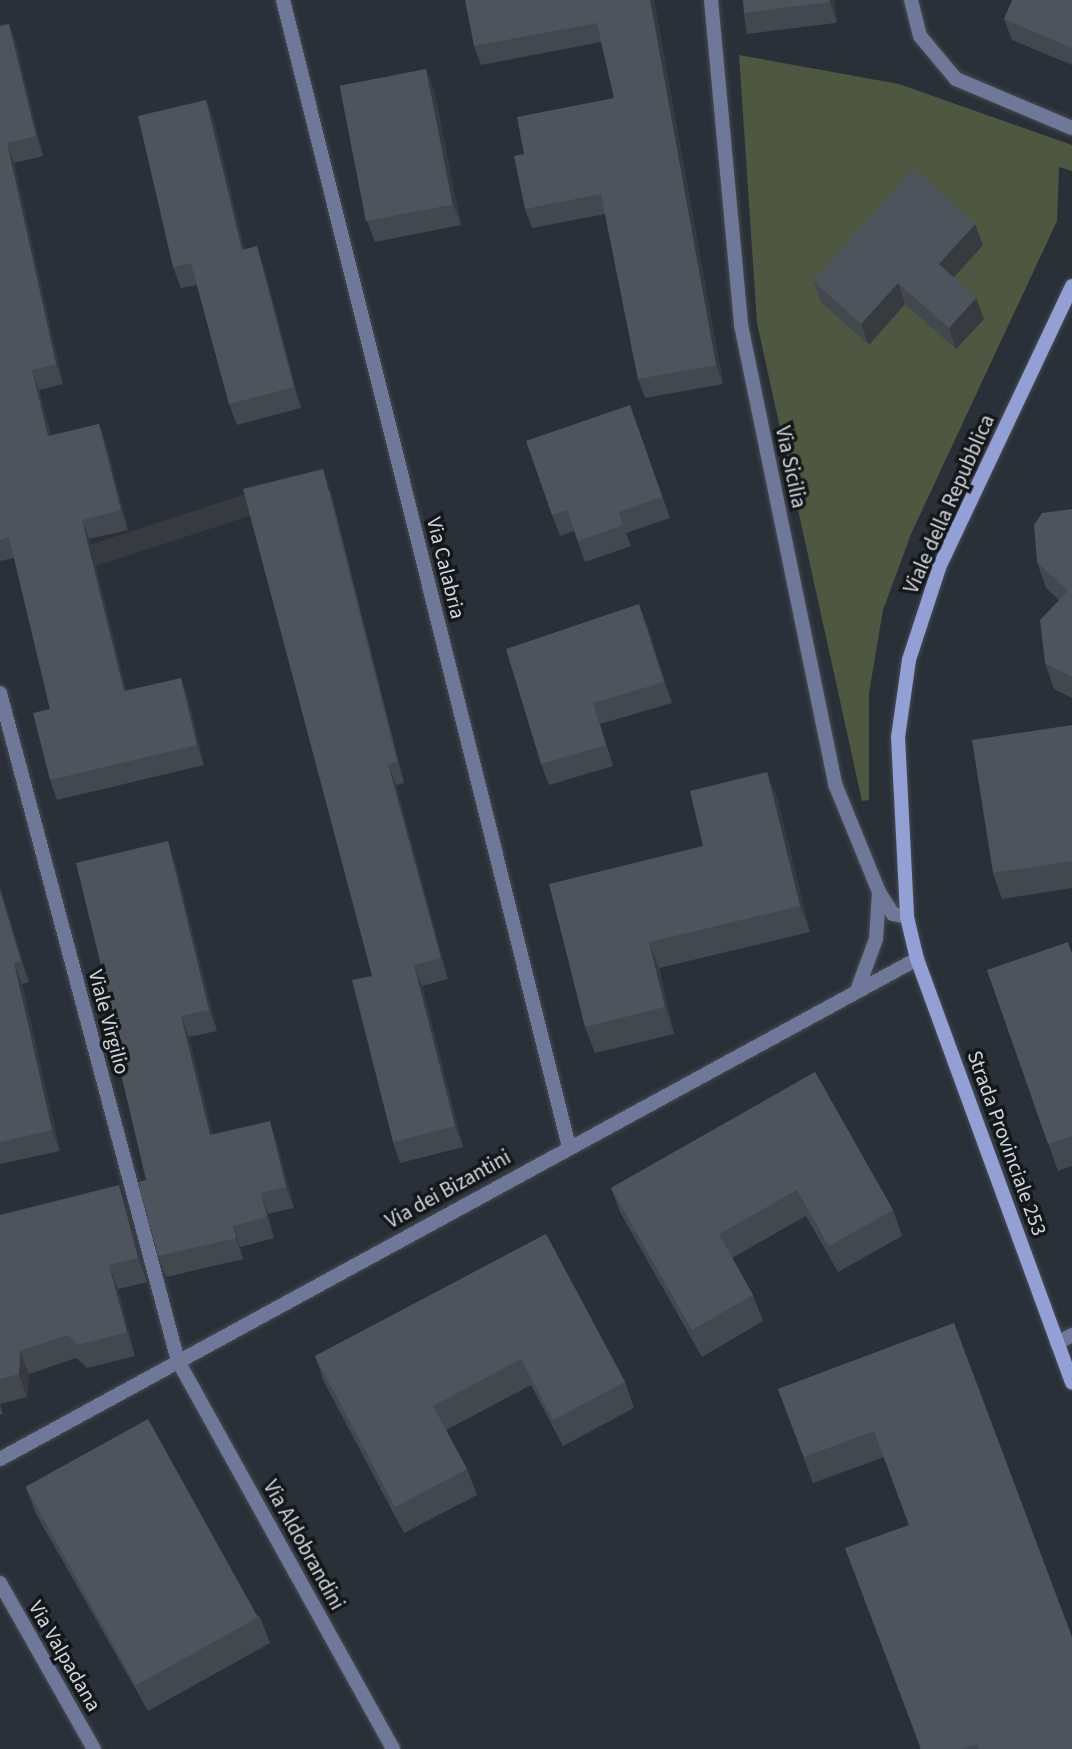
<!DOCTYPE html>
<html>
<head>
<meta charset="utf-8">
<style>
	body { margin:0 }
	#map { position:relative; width:1072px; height:1749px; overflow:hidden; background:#2a3037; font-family:"Source Sans 3",sans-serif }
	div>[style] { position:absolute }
	.green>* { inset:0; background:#4f5741 }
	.roads { filter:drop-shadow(0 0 2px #454b51) drop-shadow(0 0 2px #454b51) }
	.service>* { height:14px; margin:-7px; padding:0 7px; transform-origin:7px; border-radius:7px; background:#6f7899 }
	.minor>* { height:14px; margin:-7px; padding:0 7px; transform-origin:7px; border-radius:7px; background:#6f7899 }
	.tertiary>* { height:14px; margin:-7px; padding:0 7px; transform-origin:7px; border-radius:7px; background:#6f7899 }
	.secondary>* { height:14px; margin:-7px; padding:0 7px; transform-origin:7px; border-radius:7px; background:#93a0d5 }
	.wall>* { inset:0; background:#43484e; transform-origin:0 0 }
	.shaded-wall>* { inset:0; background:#373b40; transform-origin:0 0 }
	.building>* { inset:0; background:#4e545b; transform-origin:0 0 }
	span { translate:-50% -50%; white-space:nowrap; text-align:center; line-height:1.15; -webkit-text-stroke:7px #15181b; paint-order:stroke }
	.street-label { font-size:21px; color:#d4d8dc }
</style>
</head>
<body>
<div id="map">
	<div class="green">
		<i style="clip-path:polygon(739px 55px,899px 84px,1072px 145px,1072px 171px,1059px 167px,1057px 221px,911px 534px,883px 610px,869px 693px,869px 800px,862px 801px,757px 323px)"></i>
	</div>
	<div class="roads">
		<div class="service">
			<i style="left:858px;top:988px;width:52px;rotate:-69.8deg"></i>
			<i style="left:876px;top:939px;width:47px;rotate:-86.3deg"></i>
		</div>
		<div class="minor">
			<i style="left:283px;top:0;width:1182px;rotate:76deg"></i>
			<i style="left:711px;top:0;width:326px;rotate:84.7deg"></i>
			<i style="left:741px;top:325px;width:469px;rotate:78.4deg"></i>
			<i style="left:835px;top:784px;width:117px;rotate:67.8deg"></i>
			<i style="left:879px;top:892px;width:26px;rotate:58deg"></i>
			<i style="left:893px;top:914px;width:14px;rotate:12deg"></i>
			<i style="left:911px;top:0;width:37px;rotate:76deg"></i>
			<i style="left:920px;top:36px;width:56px;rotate:50.1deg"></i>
			<i style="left:956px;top:79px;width:126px;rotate:22.9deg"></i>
			<i style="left:0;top:693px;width:691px;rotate:75.08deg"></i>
			<i style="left:178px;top:1361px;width:444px;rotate:61deg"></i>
			<i style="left:1057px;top:1343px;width:17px;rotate:-28deg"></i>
			<i style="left:0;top:1583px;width:191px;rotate:60.5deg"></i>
		</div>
		<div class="tertiary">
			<i style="left:0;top:1459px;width:1044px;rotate:-28.6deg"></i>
		</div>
		<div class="secondary">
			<i style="left:1072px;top:286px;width:312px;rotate:115.3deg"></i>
			<i style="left:939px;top:568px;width:97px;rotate:108.1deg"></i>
			<i style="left:909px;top:660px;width:78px;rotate:98.1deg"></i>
			<i style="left:898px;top:737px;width:180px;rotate:87.1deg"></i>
			<i style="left:907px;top:917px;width:43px;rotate:76.6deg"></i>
			<i style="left:917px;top:959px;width:451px;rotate:69.9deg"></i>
		</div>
	</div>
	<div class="wall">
		<i style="clip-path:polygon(654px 0,723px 384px,645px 398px,638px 379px,605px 214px,532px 228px,525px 209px,524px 154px,614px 98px,601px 42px,481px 65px,474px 46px)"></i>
		<i style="left:834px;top:0;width:23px;height:91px;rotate:83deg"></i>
		<i style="clip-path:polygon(1072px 0,1072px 65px,1012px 40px,1004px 19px)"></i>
		<i style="clip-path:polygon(9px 24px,16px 44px,43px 156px,14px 163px,63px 384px,39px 390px,51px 436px,99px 424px,106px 443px,128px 530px,89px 539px,126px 690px,188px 698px,204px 765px,57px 800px,50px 780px,50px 709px,14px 558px,0 561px,0 26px)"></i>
		<i style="clip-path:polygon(434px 90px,461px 225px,375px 242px,367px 221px)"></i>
		<i style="clip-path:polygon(206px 100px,214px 121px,244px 250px,264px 267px,301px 408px,237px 425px,229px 404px,197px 285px,181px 288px,173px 267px)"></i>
		<i style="clip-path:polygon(983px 245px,954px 277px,976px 298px,984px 319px,956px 349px,905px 304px,869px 345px,821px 302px,813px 281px)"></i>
		<i style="clip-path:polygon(630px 405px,670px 518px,626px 533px,631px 546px,585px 562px,574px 531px,560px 536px,552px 515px)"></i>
		<i style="clip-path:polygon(323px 469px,330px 490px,404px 783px,396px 785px,448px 979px,422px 986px,463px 1147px,400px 1163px,393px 1142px,372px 976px)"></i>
		<i style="clip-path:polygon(1072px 509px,1072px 698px,1054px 689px,1045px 663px,1059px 600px,1046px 588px,1037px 562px)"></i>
		<i style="clip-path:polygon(647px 625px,672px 703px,600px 724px,613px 766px,549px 785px,541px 764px)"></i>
		<i style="clip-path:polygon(1072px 725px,1072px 888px,1002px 899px,993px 873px)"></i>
		<i style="clip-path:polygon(767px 772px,777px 798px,810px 932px,659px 968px,674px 1034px,595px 1053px,585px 1027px,703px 846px)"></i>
		<i style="clip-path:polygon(175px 862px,217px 1031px,189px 1037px,212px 1134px,277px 1142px,294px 1208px,268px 1214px,274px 1238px,240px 1247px,243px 1259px,166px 1277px,158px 1256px,146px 1180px,124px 1060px)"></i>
		<i style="clip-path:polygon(0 886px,29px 982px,22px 984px,60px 1151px,0 1164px)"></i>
		<i style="clip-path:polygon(1072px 954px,1072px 1166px,1058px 1171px,987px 970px)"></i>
		<i style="clip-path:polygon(815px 1072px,893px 1210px,902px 1236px,838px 1272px,806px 1216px,732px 1258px,753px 1295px,763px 1321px,702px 1357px,621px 1214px,611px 1188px)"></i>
		<i style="clip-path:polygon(127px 1208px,147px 1282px,118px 1289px,135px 1356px,87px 1368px,76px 1358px,29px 1374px,27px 1397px,0 1404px,3px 1414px,0 1415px,0 1215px)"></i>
		<i style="clip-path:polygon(546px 1234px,625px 1382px,634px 1408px,563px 1446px,531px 1385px,446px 1430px,467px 1469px,477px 1495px,404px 1533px,324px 1382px,315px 1356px)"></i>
		<i style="clip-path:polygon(954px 1323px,1072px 1749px,920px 1749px,909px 1525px,884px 1457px,813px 1483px,778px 1389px)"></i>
		<i style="clip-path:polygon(26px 1488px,260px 1617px,270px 1643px,148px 1711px,36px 1514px)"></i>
	</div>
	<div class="shaded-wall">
		<i style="clip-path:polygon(650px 0,654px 0,723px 384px,716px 365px)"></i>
		<i style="clip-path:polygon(829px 0,834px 0,837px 23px,830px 2px)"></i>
		<i style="clip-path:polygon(9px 24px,16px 44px,43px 156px,36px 136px)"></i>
		<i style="clip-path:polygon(426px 69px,434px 90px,461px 225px,453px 204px)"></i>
		<i style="clip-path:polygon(206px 100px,214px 121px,250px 271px,242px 250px)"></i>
		<i style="clip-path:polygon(7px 143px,14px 163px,63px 384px,56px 364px)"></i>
		<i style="clip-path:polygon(975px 224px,983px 245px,947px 285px,939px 264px)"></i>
		<i style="clip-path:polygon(257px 246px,264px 267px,301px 408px,294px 387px)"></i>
		<i style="clip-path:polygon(898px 283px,905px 304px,869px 345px,861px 324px)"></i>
		<i style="clip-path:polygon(976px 298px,984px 319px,956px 349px,949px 328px)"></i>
		<i style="clip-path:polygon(32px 370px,39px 390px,56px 456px,48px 436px)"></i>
		<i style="clip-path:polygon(99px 424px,106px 443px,128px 530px,121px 510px)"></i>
		<i style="left:323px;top:469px;width:22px;height:302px;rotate:72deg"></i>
		<i style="clip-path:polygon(82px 520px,89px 539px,131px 711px,124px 691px)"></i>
		<i style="clip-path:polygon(639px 604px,647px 625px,672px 703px,664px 682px)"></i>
		<i style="clip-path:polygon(181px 678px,188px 698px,204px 765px,197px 745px)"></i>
		<i style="clip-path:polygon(388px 764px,396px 785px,448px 979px,441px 958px)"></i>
		<i style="clip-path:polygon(767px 772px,777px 798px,810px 932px,800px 906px)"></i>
		<i style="clip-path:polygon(168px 841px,175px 862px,217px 1031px,209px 1010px)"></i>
		<i style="clip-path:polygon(0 886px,29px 982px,21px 961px,0 891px)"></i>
		<i style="clip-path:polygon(649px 942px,659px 968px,674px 1034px,665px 1007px)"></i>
		<i style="clip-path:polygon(14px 963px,22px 984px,60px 1151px,52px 1130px)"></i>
		<i style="clip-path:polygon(414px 965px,422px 986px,463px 1147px,455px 1126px)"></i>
		<i style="clip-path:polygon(181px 1016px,189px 1037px,218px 1156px,210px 1135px)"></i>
		<i style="clip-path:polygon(270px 1121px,277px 1142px,294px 1208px,286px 1187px)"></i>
		<i style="clip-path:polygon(119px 1185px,127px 1208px,147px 1282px,138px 1258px)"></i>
		<i style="clip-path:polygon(261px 1193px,268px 1214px,274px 1238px,267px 1217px)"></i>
		<i style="clip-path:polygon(233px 1226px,240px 1247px,243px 1259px,236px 1238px)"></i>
		<i style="clip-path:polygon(109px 1265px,118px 1289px,135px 1356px,127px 1332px)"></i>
		<i style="clip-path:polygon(20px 1351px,29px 1374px,27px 1397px,19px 1374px)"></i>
	</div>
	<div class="building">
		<i style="clip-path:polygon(465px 0,650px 0,716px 365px,638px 379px,601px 194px,525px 209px,514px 156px,524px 154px,517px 117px,614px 98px,597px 23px,474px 46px)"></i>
		<i style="clip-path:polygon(743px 0,829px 0,830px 2px,744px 13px)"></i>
		<i style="clip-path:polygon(1012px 0,1072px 0,1072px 48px,1004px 19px)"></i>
		<i style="clip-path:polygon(9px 24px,36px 136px,7px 143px,56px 364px,32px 370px,48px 436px,99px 424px,121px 510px,82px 520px,124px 691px,181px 678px,197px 745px,50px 780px,33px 713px,50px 709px,9px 537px,0 540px,0 26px)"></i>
		<i style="left:426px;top:69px;width:138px;height:88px;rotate:79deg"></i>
		<i style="clip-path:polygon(206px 100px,242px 250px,257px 246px,294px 387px,229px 404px,191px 263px,173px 267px,138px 116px)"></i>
		<i style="clip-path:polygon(914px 168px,975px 224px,939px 264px,976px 298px,949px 328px,898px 283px,861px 324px,813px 281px)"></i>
		<i style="clip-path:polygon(630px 405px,662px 497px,619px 512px,623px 525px,578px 541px,567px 510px,552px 515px,526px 441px)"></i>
		<i style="clip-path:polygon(323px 469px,397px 762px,388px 764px,441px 958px,414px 965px,455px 1126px,393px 1142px,352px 980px,372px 976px,243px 489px)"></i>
		<i style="clip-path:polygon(1072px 509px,1072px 677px,1045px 663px,1040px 620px,1068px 591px,1037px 562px,1034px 525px,1042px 513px)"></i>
		<i style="clip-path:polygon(639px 604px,664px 682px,593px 703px,606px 745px,541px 764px,506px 649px)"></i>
		<i style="clip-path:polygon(1072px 725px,1072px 861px,993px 873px,972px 740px)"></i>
		<i style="clip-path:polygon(767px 772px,800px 906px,649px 942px,665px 1007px,585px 1027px,549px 884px,703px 846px,690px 791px)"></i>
		<i style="clip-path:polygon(168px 841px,209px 1010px,181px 1016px,210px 1135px,270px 1121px,286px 1187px,261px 1193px,267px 1217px,233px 1226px,236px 1238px,158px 1256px,138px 1182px,146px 1180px,118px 1061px,124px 1060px,76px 863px)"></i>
		<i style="clip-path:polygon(0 891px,21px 961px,14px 963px,52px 1130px,0 1142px)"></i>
		<i style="clip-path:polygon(1068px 942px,1072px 954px,1072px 1136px,1048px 1144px,987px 970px)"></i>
		<i style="clip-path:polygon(815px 1072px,893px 1210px,829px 1246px,797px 1190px,719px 1234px,753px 1295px,692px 1330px,611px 1188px)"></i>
		<i style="clip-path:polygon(119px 1185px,138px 1258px,109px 1265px,127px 1332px,78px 1345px,68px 1335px,20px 1351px,19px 1374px,0 1379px,0 1215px)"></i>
		<i style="clip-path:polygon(546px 1234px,625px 1382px,553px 1420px,521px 1359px,433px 1406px,467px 1469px,395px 1507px,315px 1356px)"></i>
		<i style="clip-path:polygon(954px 1323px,1072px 1637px,1072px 1749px,979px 1749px,977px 1744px,962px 1749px,921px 1749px,845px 1548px,909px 1525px,874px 1431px,804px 1457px,778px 1389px)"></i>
		<i style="left:148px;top:1419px;width:227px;height:140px;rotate:61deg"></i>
	</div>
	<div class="street-label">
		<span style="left:791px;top:467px;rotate:78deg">Via Sicilia</span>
		<span style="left:949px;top:504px;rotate:-66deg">Viale della Repubblica</span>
		<span style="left:446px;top:568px;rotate:76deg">Via Calabria</span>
		<span style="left:109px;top:1022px;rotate:75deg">Viale Virgilio</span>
		<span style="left:1007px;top:1143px;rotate:70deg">Strada Provinciale 253</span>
		<span style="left:448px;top:1189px;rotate:-29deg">Via dei Bizantini</span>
		<span style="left:304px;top:1545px;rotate:61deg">Via Aldobrandini</span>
		<span style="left:65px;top:1656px;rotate:60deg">Via Valpadana</span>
	</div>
</div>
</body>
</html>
